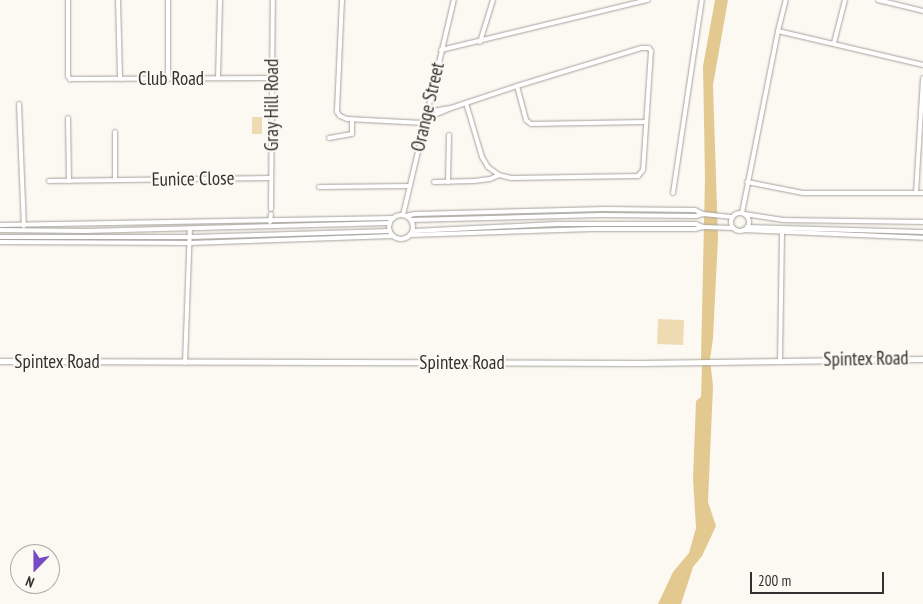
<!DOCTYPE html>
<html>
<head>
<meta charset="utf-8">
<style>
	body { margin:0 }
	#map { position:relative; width:923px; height:604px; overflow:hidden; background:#fcf9f3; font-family:"PT Sans Narrow",sans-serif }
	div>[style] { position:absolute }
	.green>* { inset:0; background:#eedbb1; transform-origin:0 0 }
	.water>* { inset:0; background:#e3c98f }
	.roads { filter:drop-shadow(0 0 1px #a5a29c) drop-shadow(0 0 1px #a5a29c) }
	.minor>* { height:4px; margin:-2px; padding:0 2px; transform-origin:2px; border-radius:2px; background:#fff }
	.minor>.ring { margin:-2px; padding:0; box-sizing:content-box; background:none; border:4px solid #fff; border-radius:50% }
	.secondary>* { height:5px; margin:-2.5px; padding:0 2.5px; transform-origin:2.5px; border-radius:2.5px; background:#fff }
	span { translate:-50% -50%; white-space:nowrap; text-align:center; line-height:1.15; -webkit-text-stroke:4px #fcf9f3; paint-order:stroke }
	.street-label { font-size:19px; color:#333230 }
	.north { position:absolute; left:10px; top:544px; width:50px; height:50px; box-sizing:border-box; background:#fcf9f3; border:1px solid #aca9a5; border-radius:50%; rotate:202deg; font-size:14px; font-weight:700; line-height:20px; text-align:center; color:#333230 }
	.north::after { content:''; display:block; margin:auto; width:18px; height:22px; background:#764ac2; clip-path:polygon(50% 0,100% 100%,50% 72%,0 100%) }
	.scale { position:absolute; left:750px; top:572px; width:134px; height:22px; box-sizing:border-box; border:2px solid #333230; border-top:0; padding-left:6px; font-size:15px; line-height:18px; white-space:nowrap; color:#333230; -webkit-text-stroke:4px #fcf9f3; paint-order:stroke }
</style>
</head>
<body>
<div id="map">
	<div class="green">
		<i style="left:252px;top:117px;width:10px;height:17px"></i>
		<i style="left:658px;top:319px;width:26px;height:25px;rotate:2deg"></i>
	</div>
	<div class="water">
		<i style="clip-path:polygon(715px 0,728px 0,713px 85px,718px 238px,713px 339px,710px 359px,713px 386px,708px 502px,716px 526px,702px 556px,693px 567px,681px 604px,658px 604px,673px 572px,689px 553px,696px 528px,693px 479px,696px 401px,701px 397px,702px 366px,701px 359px,705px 178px,703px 66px)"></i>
	</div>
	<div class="roads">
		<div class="minor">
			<i style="left:68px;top:0;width:76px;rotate:90deg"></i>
			<i style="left:68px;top:76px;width:4px;rotate:56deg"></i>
			<i style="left:70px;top:79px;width:201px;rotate:-0.3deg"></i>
			<i style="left:118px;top:0;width:79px;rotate:88.5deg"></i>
			<i style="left:168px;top:0;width:79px;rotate:90deg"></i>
			<i style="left:342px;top:0;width:112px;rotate:92.6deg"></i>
			<i style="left:337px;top:112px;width:5px;rotate:53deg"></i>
			<i style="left:340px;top:116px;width:8px;rotate:23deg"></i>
			<i style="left:347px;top:119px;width:77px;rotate:3deg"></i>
			<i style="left:878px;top:0;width:46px;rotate:13.7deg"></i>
			<i style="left:778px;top:31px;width:149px;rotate:13.2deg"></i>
			<i style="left:480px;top:42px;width:44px;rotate:-72.8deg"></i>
			<i style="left:834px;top:43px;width:44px;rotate:-75.7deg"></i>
			<i style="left:441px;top:50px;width:213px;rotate:-13.6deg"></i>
			<i style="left:218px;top:78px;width:78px;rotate:-88.5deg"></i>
			<i style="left:517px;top:86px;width:35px;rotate:75deg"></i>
			<i style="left:526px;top:120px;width:6px;rotate:39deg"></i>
			<i style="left:531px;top:124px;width:115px;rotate:-1deg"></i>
			<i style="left:19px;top:104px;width:122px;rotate:87.7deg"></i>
			<i style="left:427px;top:112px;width:22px;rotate:-10deg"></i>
			<i style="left:68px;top:118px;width:63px;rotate:89.1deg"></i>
			<i style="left:425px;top:119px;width:28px;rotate:-23deg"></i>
			<i style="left:451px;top:108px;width:70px;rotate:-18.4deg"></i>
			<i style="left:517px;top:86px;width:130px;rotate:-17deg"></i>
			<i style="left:641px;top:48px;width:8px"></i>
			<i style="left:649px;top:48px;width:4px;rotate:56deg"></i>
			<i style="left:651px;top:51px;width:119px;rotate:93.8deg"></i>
			<i style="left:643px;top:170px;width:8px;rotate:130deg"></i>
			<i style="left:638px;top:176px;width:127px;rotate:179.1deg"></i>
			<i style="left:511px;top:178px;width:12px;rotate:-166deg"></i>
			<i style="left:499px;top:175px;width:14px;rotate:-144deg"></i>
			<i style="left:488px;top:167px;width:12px;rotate:-121deg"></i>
			<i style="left:482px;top:157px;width:56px;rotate:-106.5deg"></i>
			<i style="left:115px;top:132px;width:48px;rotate:90deg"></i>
			<i style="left:329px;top:138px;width:23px;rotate:-10deg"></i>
			<i style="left:352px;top:134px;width:15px;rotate:-90deg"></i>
			<i style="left:49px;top:181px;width:222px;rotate:-0.8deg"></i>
			<i style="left:434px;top:182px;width:40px;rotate:-1.4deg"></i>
			<i style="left:474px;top:181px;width:16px;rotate:-7deg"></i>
			<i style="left:490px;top:179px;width:10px;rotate:-24deg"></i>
			<i style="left:448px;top:182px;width:47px;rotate:-88.8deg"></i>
			<i style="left:747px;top:182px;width:57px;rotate:11.1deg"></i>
			<i style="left:803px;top:193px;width:120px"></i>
			<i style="left:319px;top:187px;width:91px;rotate:-0.6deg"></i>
			<i style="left:673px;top:193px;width:195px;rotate:-81.5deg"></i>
			<i style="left:916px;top:193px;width:115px;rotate:-86.5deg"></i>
			<i style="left:271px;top:209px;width:209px;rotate:-89.5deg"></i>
			<i style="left:742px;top:213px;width:186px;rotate:-78.8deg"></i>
			<i style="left:778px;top:31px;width:32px;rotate:-76deg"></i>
			<i class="ring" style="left:731px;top:213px;width:14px;height:14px"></i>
			<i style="left:744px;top:214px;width:40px;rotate:8.5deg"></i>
			<i style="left:784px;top:220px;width:139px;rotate:0.8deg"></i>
			<i style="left:403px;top:215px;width:221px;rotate:-76.7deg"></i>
			<i class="ring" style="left:389px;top:215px;width:20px;height:20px"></i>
			<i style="left:406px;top:216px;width:9px;rotate:-13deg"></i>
			<i style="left:415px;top:214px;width:189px;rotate:-1.5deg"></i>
			<i style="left:604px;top:209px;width:91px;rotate:0.6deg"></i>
			<i style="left:695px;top:210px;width:9px;rotate:27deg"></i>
			<i style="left:411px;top:220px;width:190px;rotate:-1.5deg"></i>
			<i style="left:601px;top:215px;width:95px;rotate:0.6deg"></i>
			<i style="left:696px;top:216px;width:7px;rotate:-16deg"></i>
			<i style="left:703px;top:214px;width:30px;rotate:6deg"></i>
			<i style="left:270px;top:222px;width:8px;rotate:-83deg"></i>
			<i style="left:0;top:225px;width:394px;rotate:-1deg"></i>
			<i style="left:747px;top:227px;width:176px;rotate:1.6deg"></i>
			<i style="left:0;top:230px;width:85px;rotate:0.7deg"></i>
			<i style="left:85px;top:231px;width:305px;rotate:-1.5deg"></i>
			<i style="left:743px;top:230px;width:180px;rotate:2.5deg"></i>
			<i style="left:413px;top:231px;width:143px;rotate:-2.8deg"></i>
			<i style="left:556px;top:224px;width:140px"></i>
			<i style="left:696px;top:224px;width:8px;rotate:23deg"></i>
			<i style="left:703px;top:227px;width:30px;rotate:2deg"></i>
			<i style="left:410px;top:235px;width:182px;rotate:-1.9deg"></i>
			<i style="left:592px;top:229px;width:103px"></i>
			<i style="left:695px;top:229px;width:8px;rotate:-14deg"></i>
			<i style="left:0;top:237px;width:190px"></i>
			<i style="left:190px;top:237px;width:200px;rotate:-1.7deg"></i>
			<i style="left:0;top:242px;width:190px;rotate:0.3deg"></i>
			<i style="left:190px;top:243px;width:204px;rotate:-2deg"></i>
			<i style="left:780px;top:361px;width:128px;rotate:-89.1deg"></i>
			<i style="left:185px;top:363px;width:134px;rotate:-87.9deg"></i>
		</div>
		<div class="secondary">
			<i style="left:0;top:361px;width:641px;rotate:0.18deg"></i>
			<i style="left:641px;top:363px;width:282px;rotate:-0.8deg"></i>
		</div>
	</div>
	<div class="street-label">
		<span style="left:171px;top:79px">Club Road</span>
		<span style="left:272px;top:105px;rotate:-90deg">Gray Hill Road</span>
		<span style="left:428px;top:107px;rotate:-77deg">Orange Street</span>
		<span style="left:193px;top:179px;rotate:-1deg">Eunice Close</span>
		<span style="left:866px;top:359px;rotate:-1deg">Spintex Road</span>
		<span style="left:57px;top:362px">Spintex Road</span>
		<span style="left:462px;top:363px">Spintex Road</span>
	</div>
	<div class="north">N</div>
	<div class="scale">200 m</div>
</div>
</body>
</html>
